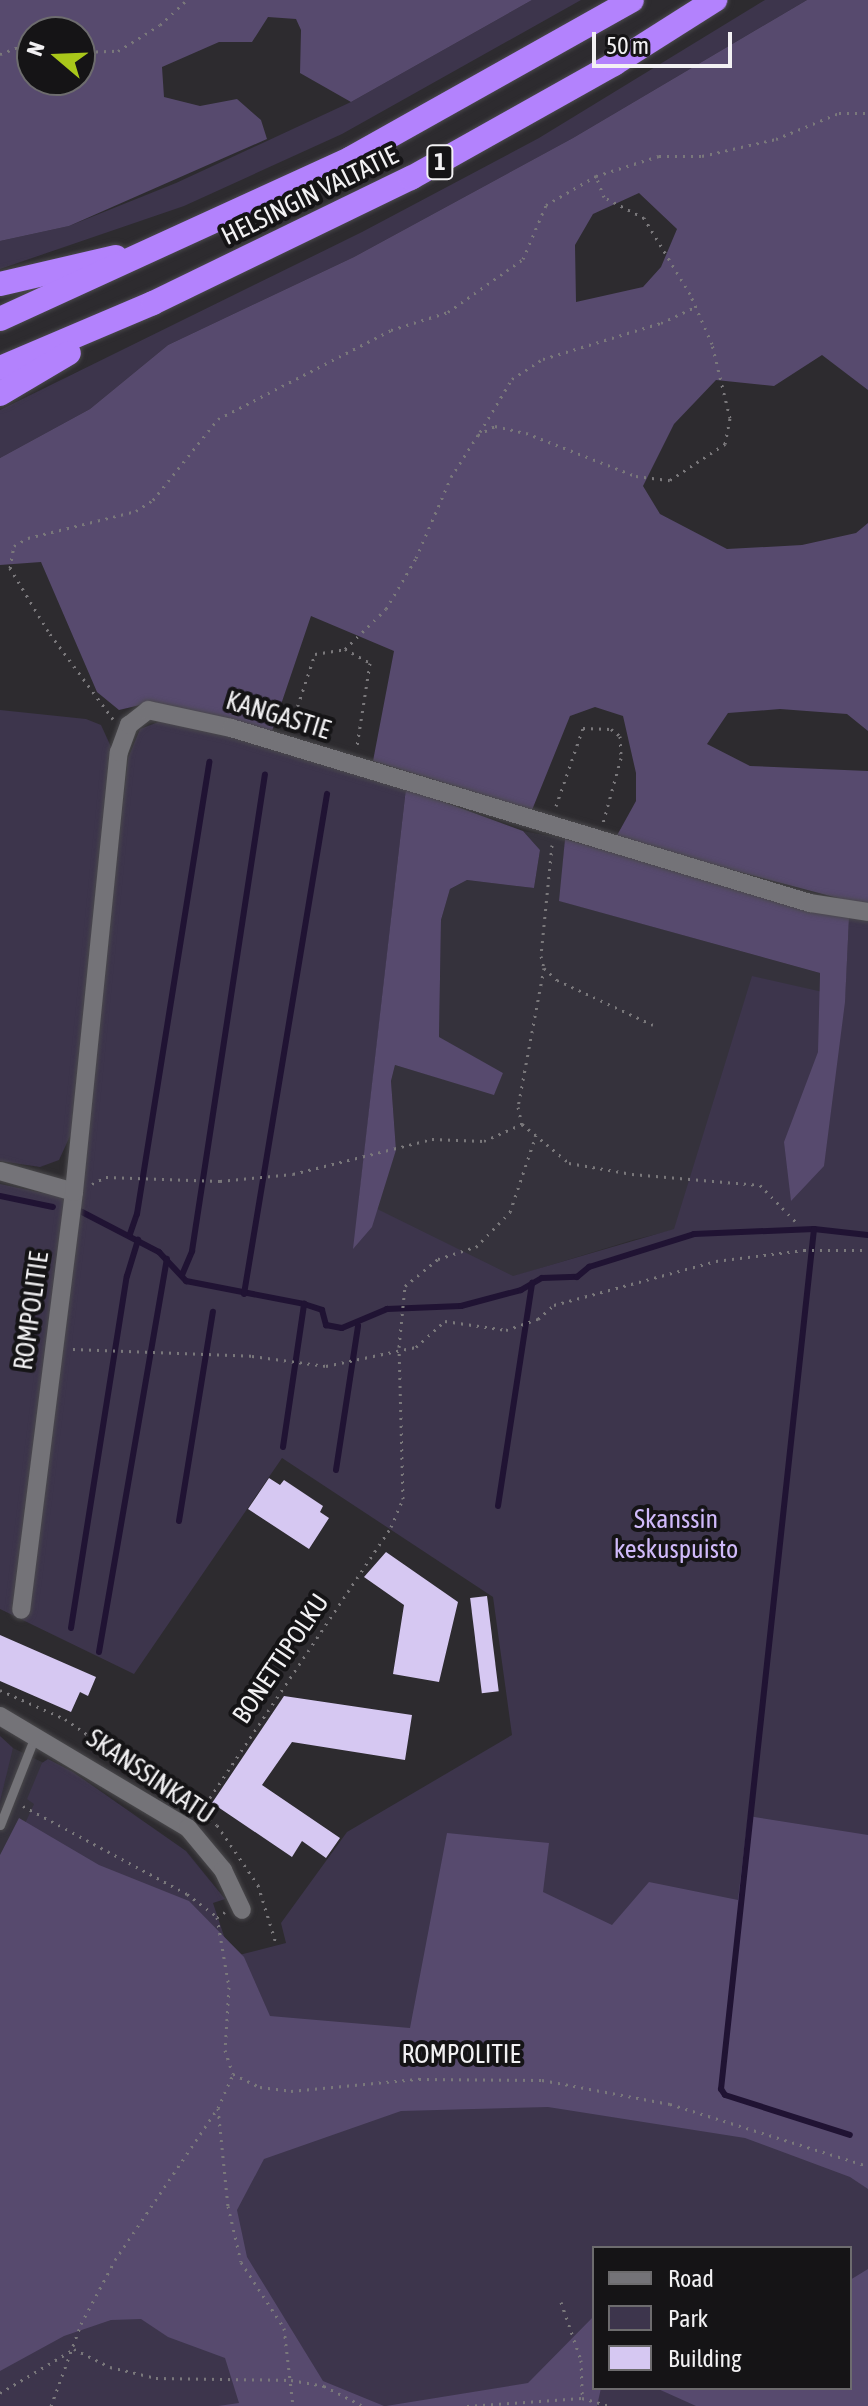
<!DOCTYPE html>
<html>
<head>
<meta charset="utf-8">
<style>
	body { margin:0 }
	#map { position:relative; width:868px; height:2406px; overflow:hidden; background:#2d2b2f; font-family:"Asap Condensed",sans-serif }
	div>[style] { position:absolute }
	.built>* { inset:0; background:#35323c }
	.green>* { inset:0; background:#3d354c }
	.forest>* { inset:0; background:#574a6e }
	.stream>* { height:6px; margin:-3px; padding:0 3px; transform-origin:3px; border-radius:3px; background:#201333 }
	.building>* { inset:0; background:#d6c8f2; transform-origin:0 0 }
	.path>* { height:3px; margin-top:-1.5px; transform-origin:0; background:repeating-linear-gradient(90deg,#7a787b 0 2px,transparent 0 8px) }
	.roads { filter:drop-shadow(0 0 2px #4a494c) drop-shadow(0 0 2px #4a494c) }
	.lane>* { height:9px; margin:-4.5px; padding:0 4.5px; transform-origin:4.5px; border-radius:4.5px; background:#747378 }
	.street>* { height:18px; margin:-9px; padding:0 9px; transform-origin:9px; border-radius:9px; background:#747378 }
	.highway>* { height:24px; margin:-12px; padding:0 12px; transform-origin:12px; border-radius:12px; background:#b382fd }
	span { translate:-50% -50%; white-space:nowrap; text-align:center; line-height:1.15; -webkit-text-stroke:8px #151416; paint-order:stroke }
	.shield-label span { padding:2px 6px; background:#151416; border:2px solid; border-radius:6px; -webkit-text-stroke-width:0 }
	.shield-label { font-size:24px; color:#f2f1f3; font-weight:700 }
	.street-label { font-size:26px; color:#f2f1f3 }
	.park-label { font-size:26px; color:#d0bafa }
	.legend { position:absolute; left:592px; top:2246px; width:260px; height:144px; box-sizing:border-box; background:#151416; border:2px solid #6d6c6e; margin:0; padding:10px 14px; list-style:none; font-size:24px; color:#f2f1f3 }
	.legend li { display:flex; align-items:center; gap:16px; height:40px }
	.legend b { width:40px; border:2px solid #6d6c6e }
	.north { position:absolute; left:16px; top:16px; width:80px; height:80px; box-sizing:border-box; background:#151416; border:2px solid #6d6c6e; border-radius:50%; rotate:289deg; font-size:22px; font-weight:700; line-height:32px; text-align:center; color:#f2f1f3 }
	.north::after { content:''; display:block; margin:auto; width:28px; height:36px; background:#a9c71a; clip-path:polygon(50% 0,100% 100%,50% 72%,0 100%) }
	.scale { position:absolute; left:592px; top:32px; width:140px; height:36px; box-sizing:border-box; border:4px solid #f2f1f3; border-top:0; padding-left:10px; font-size:24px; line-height:28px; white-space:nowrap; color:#f2f1f3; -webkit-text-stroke:6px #151416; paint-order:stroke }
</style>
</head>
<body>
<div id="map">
	<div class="built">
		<i style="clip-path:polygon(523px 831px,565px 839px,560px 901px,820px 973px,818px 1052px,791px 1201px,633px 1240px,456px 1294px,353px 1249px,396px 1150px,391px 1081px,395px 1065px,494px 1094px,503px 1073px,439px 1038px,441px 920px,450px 889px,467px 880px,534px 888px,540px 850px)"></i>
		<i style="clip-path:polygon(13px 1748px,52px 1767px,0 1877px,0 1777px)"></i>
	</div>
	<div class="green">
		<i style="clip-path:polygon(532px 0,581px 0,342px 134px,184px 206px,0 269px,0 241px,69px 226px,176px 183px,351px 102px)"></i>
		<i style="clip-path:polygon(765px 0,807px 0,573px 138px,354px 257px,168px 345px,90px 409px,0 458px,0 410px,362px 232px,539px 138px)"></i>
		<i style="clip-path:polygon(0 710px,86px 719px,101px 725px,112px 749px,71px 1134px,59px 1160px,40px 1167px,0 1161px)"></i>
		<i style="clip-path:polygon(evenodd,169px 718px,406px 788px,359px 1200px,513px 1276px,674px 1229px,752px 976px,845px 997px,849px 918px,868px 920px,868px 2406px,0 2406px,0 1877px,34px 1804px,27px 1799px,42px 1763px,48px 1759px,73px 1772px,186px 1851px,225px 1899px,213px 1903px,231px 1957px,286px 1943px,281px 1923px,347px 1832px,512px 1735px,493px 1597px,282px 1458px,134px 1674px,0 1609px,0 1184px,43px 1193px,80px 1186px,128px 758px,140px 729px,169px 718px,594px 2248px,850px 2248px,850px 2388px,594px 2388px,594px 2248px)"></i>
		<i style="clip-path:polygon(0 1736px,13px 1748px,0 1801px)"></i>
	</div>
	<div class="forest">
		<i style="clip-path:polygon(evenodd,0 0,532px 0,351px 102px,300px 73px,301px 30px,296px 19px,268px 17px,252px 42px,219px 42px,162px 67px,164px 97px,200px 106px,237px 99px,261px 120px,267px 139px,69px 226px,0 241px,0 0,80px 32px,80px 80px,32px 80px,32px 32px,80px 32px)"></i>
		<i style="clip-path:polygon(evenodd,807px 0,868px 0,868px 390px,822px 355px,774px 386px,716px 380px,674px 424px,643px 486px,660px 514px,727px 549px,802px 545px,856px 533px,868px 523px,868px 731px,847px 714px,780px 709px,728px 713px,707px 744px,750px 766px,868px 771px,868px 906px,615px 839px,636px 801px,636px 773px,623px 716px,595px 707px,570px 716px,532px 810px,373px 761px,394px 651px,311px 616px,272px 731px,153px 702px,119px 710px,97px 692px,41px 562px,0 565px,0 458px,90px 409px,168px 345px,354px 257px,573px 138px,807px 0,639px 193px,677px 229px,661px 267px,643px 287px,576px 302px,575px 245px,593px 214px,639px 193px)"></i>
		<i style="clip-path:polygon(406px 788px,523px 831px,540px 850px,534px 888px,467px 880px,450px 889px,441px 920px,439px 1037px,503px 1073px,494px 1095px,395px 1065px,391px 1081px,396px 1150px,372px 1227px,353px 1249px)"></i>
		<i style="clip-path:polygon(565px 839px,849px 918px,845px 1002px,824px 1166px,791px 1201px,784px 1142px,818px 1052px,820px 973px,559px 901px)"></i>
		<i style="clip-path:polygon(748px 1816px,868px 1835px,868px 2189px,850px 2177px,745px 2138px,548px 2107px,401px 2111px,264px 2159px,237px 2210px,247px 2257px,323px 2381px,384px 2406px,218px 2406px,239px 2403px,225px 2358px,168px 2337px,141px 2319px,111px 2320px,64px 2336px,0 2371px,0 1855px,19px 1818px,99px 1865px,189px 1901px,244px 1957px,270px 2016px,410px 2028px,447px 1833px,549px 1843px,543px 1892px,612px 1925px,649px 1882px,738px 1900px)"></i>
		<i style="clip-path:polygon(868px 2269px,868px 2406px,696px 2406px,656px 2388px,850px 2388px,850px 2280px)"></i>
		<i style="clip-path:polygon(594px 2316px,594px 2388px,601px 2388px,597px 2406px,386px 2406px,528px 2383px)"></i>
	</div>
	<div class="stream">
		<i style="left:0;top:1196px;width:54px;rotate:11.7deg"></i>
		<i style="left:82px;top:1212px;width:87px;rotate:27.5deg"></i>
		<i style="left:159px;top:1252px;width:40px;rotate:47deg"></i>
		<i style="left:186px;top:1281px;width:120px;rotate:11deg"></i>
		<i style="left:304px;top:1304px;width:19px;rotate:18deg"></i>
		<i style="left:322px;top:1310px;width:16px;rotate:75deg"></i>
		<i style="left:326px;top:1325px;width:16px;rotate:11deg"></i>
		<i style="left:342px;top:1328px;width:49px;rotate:-22.9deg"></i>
		<i style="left:387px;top:1309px;width:74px;rotate:-2.3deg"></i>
		<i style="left:461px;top:1306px;width:62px;rotate:-14.9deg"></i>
		<i style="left:521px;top:1290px;width:24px;rotate:-30deg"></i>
		<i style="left:542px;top:1278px;width:35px;rotate:-2deg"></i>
		<i style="left:577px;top:1277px;width:16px;rotate:-40deg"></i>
		<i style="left:589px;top:1267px;width:110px;rotate:-17.4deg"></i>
		<i style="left:694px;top:1234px;width:120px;rotate:-2.4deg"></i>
		<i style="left:814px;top:1229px;width:54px;rotate:6.3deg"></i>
		<i style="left:814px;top:1229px;width:865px;rotate:96.17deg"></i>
		<i style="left:721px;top:2089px;width:7px;rotate:56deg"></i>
		<i style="left:725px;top:2095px;width:131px;rotate:17.7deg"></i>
		<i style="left:130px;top:1234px;width:21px;rotate:-71deg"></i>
		<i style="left:137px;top:1214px;width:458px;rotate:-80.9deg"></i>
		<i style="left:182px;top:1275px;width:26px;rotate:-67deg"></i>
		<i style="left:192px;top:1251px;width:482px;rotate:-81.3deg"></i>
		<i style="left:244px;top:1294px;width:507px;rotate:-80.57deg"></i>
		<i style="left:283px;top:1447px;width:145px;rotate:-81.6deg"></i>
		<i style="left:336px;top:1470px;width:146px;rotate:-81.3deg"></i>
		<i style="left:498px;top:1506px;width:226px;rotate:-81.3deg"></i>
		<i style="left:179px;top:1521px;width:212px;rotate:-80.8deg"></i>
		<i style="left:71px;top:1628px;width:356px;rotate:-81deg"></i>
		<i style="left:127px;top:1276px;width:38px;rotate:-73deg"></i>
		<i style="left:99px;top:1652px;width:399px;rotate:-80.2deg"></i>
	</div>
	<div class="building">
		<i style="clip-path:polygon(269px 1478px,280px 1485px,284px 1480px,323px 1506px,320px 1512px,329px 1518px,309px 1549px,248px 1509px)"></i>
		<i style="clip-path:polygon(386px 1552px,458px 1602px,439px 1682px,393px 1674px,404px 1605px,364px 1577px)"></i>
		<i style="left:487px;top:1596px;width:96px;height:17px;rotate:83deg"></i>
		<i style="clip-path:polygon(0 1635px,96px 1677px,88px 1696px,80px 1692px,71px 1712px,0 1681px)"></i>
		<i style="clip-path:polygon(284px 1696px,412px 1715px,405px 1760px,292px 1742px,262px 1785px,340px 1838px,326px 1858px,302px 1841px,292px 1857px,212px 1803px)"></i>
	</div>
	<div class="path">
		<i style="left:80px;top:52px;width:38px;rotate:-2deg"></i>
		<i style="left:118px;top:51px;width:49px;rotate:-31.8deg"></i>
		<i style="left:160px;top:25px;width:37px;rotate:-43deg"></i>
		<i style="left:0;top:54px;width:34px;rotate:-21deg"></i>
		<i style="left:480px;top:432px;width:62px;rotate:-58.9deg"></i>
		<i style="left:512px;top:379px;width:37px;rotate:-33deg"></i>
		<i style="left:543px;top:359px;width:123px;rotate:-17deg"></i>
		<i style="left:661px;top:323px;width:38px;rotate:-25deg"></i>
		<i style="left:345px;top:649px;width:57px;rotate:-44.3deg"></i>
		<i style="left:386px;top:609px;width:59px;rotate:-59.5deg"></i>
		<i style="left:416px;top:558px;width:88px;rotate:-66.6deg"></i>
		<i style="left:451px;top:477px;width:50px;rotate:-57.3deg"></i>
		<i style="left:478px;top:435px;width:19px;rotate:-28deg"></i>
		<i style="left:495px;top:426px;width:32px;rotate:13deg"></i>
		<i style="left:526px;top:433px;width:118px;rotate:21.4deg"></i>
		<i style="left:636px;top:476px;width:34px;rotate:7deg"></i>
		<i style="left:670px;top:480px;width:66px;rotate:-33.2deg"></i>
		<i style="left:725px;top:444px;width:26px;rotate:-79deg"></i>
		<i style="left:730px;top:418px;width:76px;rotate:-103.7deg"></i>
		<i style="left:712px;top:344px;width:55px;rotate:-113.7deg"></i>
		<i style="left:690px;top:294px;width:89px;rotate:-121.2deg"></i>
		<i style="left:644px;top:218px;width:45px;rotate:-152.3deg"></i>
		<i style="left:604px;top:197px;width:22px;rotate:-111deg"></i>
		<i style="left:113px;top:719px;width:109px;rotate:-126.5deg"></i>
		<i style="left:48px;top:631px;width:74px;rotate:-121.1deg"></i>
		<i style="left:10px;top:568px;width:22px;rotate:-80deg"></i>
		<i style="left:14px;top:546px;width:16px;rotate:-30deg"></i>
		<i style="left:28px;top:538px;width:111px;rotate:-14deg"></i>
		<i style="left:136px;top:511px;width:20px;rotate:-33deg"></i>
		<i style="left:153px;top:500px;width:104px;rotate:-51.3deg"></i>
		<i style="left:218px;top:419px;width:195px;rotate:-27.2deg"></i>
		<i style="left:391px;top:330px;width:60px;rotate:-17.5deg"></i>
		<i style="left:448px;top:312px;width:92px;rotate:-35.2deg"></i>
		<i style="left:523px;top:259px;width:59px;rotate:-66.9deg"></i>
		<i style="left:546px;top:205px;width:58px;rotate:-30.1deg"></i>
		<i style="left:596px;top:176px;width:66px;rotate:-17.6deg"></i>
		<i style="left:659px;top:156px;width:43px"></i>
		<i style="left:702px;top:156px;width:76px;rotate:-12.9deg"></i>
		<i style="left:776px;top:139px;width:68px;rotate:-22.4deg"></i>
		<i style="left:839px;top:113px;width:29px"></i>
		<i style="left:290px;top:729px;width:79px;rotate:-71.6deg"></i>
		<i style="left:315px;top:654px;width:30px;rotate:-9deg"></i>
		<i style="left:345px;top:649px;width:29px;rotate:29deg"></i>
		<i style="left:370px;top:663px;width:84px;rotate:98.9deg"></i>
		<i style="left:556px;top:806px;width:83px;rotate:-70.9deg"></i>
		<i style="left:583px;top:728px;width:28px;rotate:2deg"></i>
		<i style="left:611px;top:729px;width:11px;rotate:38deg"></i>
		<i style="left:620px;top:736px;width:22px;rotate:87deg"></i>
		<i style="left:621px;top:758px;width:67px;rotate:105.5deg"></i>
		<i style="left:552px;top:845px;width:112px;rotate:95.7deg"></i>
		<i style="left:541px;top:956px;width:12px;rotate:76deg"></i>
		<i style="left:544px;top:968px;width:18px;rotate:43deg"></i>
		<i style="left:557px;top:980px;width:106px;rotate:25.1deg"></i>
		<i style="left:544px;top:968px;width:141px;rotate:100.6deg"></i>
		<i style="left:518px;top:1107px;width:17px;rotate:77deg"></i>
		<i style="left:522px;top:1124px;width:61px;rotate:39.7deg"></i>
		<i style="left:569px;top:1163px;width:64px;rotate:9.9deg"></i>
		<i style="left:632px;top:1174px;width:128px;rotate:4.9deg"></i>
		<i style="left:760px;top:1185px;width:53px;rotate:45.8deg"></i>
		<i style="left:92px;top:1184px;width:16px;rotate:-27deg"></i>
		<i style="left:106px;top:1177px;width:114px;rotate:2deg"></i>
		<i style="left:220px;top:1181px;width:73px;rotate:-5.5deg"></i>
		<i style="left:293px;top:1174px;width:143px;rotate:-14.1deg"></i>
		<i style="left:432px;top:1139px;width:52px;rotate:2.2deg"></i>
		<i style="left:484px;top:1141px;width:42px;rotate:-24.1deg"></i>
		<i style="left:73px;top:1349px;width:179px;rotate:2.2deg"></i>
		<i style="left:252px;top:1356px;width:75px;rotate:7.7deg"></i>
		<i style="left:326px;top:1366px;width:92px;rotate:-11.9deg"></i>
		<i style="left:416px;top:1347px;width:39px;rotate:-42deg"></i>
		<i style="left:445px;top:1321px;width:62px;rotate:8.4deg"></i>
		<i style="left:506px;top:1330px;width:34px;rotate:-19deg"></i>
		<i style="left:538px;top:1319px;width:21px;rotate:-41deg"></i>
		<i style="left:554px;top:1305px;width:168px;rotate:-15.2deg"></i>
		<i style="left:716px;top:1261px;width:89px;rotate:-7.1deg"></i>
		<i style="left:804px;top:1250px;width:64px"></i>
		<i style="left:0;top:1690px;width:71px;rotate:24deg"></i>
		<i style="left:65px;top:1719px;width:185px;rotate:34.9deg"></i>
		<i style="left:217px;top:1825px;width:73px;rotate:55.7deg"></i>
		<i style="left:258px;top:1885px;width:61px;rotate:72.8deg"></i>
		<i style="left:23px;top:1806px;width:186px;rotate:28.2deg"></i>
		<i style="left:187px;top:1894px;width:38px;rotate:37deg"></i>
		<i style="left:201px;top:1811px;width:342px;rotate:-56.2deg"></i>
		<i style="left:391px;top:1527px;width:30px;rotate:-67deg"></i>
		<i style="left:403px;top:1499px;width:152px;rotate:-91.5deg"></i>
		<i style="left:399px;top:1347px;width:61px;rotate:-84.4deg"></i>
		<i style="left:405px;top:1286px;width:43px;rotate:-39.3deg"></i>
		<i style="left:438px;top:1259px;width:40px;rotate:-18deg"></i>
		<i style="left:476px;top:1247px;width:49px;rotate:-45.8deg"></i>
		<i style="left:510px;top:1212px;width:81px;rotate:-71.3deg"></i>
		<i style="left:225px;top:1912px;width:9px;rotate:148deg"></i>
		<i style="left:217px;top:1917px;width:71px;rotate:80.3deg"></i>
		<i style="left:229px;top:1987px;width:63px;rotate:93.6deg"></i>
		<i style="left:225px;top:2050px;width:25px;rotate:72deg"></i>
		<i style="left:233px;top:2074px;width:30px;rotate:26deg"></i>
		<i style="left:260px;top:2087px;width:31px;rotate:7deg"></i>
		<i style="left:291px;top:2091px;width:129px;rotate:-5.4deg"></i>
		<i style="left:419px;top:2079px;width:123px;rotate:0.5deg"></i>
		<i style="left:542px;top:2080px;width:130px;rotate:10.6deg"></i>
		<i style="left:670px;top:2104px;width:207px;rotate:17.4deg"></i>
		<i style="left:218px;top:2108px;width:99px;rotate:84.2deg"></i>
		<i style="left:228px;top:2206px;width:57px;rotate:76.9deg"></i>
		<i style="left:241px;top:2262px;width:79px;rotate:56.9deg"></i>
		<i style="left:284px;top:2328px;width:79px;rotate:83.4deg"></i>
		<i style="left:561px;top:2302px;width:61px;rotate:71deg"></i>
		<i style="left:581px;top:2360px;width:38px;rotate:88deg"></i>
		<i style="left:0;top:2393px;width:86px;rotate:-30.7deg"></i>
		<i style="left:74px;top:2349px;width:40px;rotate:26.6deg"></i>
		<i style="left:110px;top:2367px;width:47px;rotate:13.4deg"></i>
		<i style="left:156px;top:2378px;width:135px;rotate:0.8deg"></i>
		<i style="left:291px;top:2380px;width:34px;rotate:10deg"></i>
		<i style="left:324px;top:2386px;width:44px;rotate:27.1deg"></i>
		<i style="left:51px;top:2406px;width:87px;rotate:-69.9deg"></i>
		<i style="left:81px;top:2324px;width:72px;rotate:-62deg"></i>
		<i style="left:115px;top:2260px;width:184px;rotate:-55.9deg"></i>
		<i style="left:218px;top:2108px;width:37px;rotate:-66deg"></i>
		<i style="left:467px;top:2406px;width:115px;rotate:-4deg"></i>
		<i style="left:582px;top:2398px;width:29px;rotate:16deg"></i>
	</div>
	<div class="roads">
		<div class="lane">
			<i style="left:0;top:1825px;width:96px;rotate:-68.5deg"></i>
		</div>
		<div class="street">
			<i style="left:0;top:1171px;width:77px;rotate:15.8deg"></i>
			<i style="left:74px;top:1192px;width:421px;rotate:97.2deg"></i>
			<i style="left:74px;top:1192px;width:442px;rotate:-84.2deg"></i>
			<i style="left:119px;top:752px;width:29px;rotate:-70deg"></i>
			<i style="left:129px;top:725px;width:24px;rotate:-38deg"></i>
			<i style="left:148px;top:710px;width:85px;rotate:12.2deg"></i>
			<i style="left:231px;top:728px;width:605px;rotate:16.82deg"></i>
			<i style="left:810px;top:903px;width:59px;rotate:8.8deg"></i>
			<i style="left:0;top:1716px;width:219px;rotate:30.8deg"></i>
			<i style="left:188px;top:1828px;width:55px;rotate:50.2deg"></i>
			<i style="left:223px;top:1870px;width:44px;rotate:64.6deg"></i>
		</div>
		<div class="highway">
			<i style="left:0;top:284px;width:119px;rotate:-13.1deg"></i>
			<i style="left:0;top:319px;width:386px;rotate:-24.6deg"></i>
			<i style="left:351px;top:158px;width:322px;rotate:-29.3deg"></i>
			<i style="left:0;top:368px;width:166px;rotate:-23deg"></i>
			<i style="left:153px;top:303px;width:287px;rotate:-25.9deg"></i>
			<i style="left:411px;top:178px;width:233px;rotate:-29.3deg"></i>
			<i style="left:614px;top:64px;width:120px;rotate:-32.4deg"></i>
			<i style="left:0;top:394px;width:80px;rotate:-30.7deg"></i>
		</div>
	</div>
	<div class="shield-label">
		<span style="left:440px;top:162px">1</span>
	</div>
	<div class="street-label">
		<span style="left:310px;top:196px;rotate:-26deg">HELSINGIN VALTATIE</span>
		<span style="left:278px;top:716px;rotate:17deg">KANGASTIE</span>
		<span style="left:32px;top:1311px;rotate:-82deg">ROMPOLITIE</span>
		<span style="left:281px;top:1659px;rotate:-56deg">BONETTIPOLKU</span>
		<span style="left:150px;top:1777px;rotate:34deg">SKANSSINKATU</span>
		<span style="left:461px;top:2055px">ROMPOLITIE</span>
	</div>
	<div class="park-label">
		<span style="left:676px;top:1535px">Skanssin<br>keskuspuisto</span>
	</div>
	<ul class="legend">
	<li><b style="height:10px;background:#747378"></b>Road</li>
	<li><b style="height:22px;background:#3d354c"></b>Park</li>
	<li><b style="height:22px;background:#d6c8f2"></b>Building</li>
	</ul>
	<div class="north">N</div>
	<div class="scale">50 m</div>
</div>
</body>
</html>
